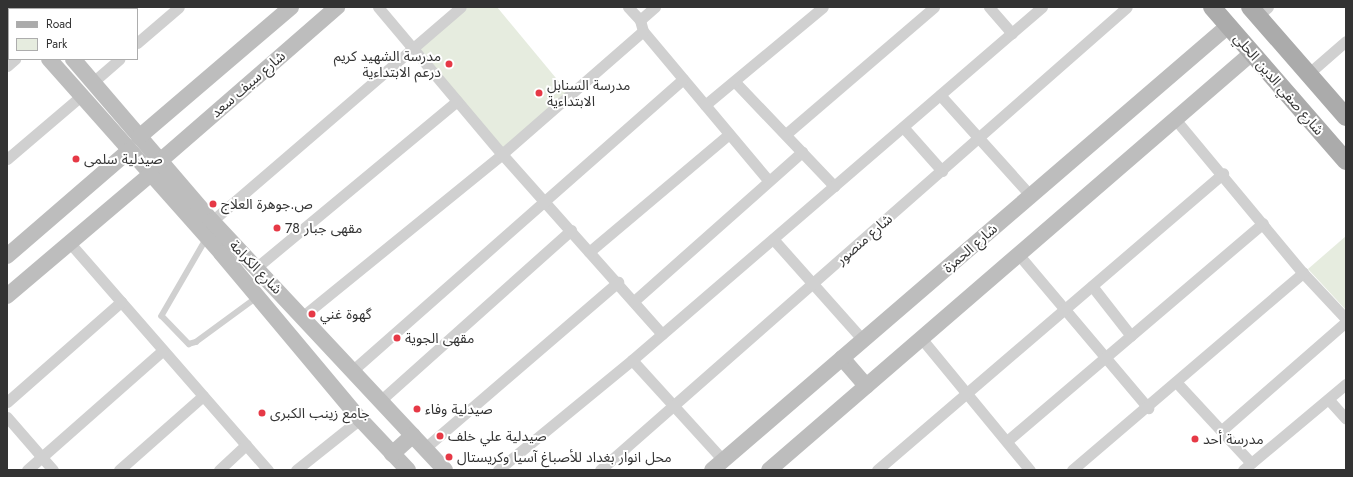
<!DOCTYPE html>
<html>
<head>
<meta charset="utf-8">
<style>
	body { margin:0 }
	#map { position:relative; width:1353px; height:477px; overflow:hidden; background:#fff; font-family:Jost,"Noto Sans Arabic",sans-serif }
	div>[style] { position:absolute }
	.green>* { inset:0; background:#e6ecdf }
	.lane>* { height:5.5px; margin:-2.75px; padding:0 2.75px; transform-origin:2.75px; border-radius:2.75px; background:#d0d0d0 }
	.street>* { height:11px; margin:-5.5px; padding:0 5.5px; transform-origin:5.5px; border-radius:5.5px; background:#d0d0d0 }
	.secondary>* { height:16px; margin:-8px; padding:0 8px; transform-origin:8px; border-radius:8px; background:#bdbdbd }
	.primary>* { height:18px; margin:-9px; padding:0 9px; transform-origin:9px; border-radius:9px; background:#ababab }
	.dots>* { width:11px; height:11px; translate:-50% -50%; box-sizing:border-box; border:2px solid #fff; border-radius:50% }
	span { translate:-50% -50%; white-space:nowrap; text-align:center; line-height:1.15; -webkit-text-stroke:4px #fff; paint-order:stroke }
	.poi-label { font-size:14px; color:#333 }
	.right { translate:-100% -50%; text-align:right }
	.left { translate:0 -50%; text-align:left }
	.street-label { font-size:14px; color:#333 }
	.frame { position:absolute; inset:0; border:8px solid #333; pointer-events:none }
	.legend { position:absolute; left:8px; top:8px; width:130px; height:52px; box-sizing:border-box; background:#fff; border:1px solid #adadad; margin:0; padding:5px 7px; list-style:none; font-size:12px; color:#333 }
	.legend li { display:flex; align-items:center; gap:8px; height:20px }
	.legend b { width:20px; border:1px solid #adadad }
</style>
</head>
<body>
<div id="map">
	<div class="green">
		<i style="clip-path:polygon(464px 7px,497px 7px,570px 95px,502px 154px,414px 48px)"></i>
		<i style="clip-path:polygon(1346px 236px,1346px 310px,1308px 269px)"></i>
	</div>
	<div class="lane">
		<i style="left:206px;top:240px;width:88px;rotate:120.1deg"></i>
		<i style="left:162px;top:316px;width:39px;rotate:46deg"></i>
		<i style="left:189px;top:344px;width:7px;rotate:-16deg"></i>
		<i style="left:196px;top:342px;width:74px;rotate:-36.3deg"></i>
	</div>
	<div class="street">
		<i style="left:378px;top:7px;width:192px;rotate:49.9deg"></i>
		<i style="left:502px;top:154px;width:241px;rotate:48.4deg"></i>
		<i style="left:628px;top:7px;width:18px;rotate:47deg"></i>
		<i style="left:640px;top:20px;width:11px;rotate:75deg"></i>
		<i style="left:643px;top:31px;width:194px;rotate:50deg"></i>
		<i style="left:989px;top:7px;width:35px;rotate:49deg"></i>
		<i style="left:83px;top:9px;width:3px;rotate:-45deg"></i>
		<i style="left:1257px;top:16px;width:14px;rotate:-39deg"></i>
		<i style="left:640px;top:20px;width:20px;rotate:-41deg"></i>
		<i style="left:137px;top:43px;width:55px;rotate:-40.6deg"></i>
		<i style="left:7px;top:66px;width:11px;rotate:-41deg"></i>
		<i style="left:1308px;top:74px;width:50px;rotate:-41deg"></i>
		<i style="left:93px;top:82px;width:35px;rotate:-41deg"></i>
		<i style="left:735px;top:82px;width:144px;rotate:46.4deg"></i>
		<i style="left:940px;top:95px;width:136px;rotate:48deg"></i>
		<i style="left:705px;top:105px;width:153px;rotate:-39.7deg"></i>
		<i style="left:1175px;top:119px;width:200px;rotate:50.3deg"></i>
		<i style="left:1303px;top:273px;width:63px;rotate:46.9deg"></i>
		<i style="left:903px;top:127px;width:59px;rotate:48.4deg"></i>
		<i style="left:786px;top:134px;width:195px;rotate:-40.6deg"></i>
		<i style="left:7px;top:159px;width:97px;rotate:-40.4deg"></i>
		<i style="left:212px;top:221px;width:328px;rotate:-40.7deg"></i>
		<i style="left:773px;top:239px;width:135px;rotate:48.3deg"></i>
		<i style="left:69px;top:242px;width:303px;rotate:48.9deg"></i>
		<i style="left:589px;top:252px;width:183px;rotate:-40.1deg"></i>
		<i style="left:1018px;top:254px;width:202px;rotate:49.8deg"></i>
		<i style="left:257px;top:267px;width:260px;rotate:-39.7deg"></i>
		<i style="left:1092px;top:286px;width:63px;rotate:52deg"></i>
		<i style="left:634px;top:301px;width:225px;rotate:-41.6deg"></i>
		<i style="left:303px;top:316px;width:257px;rotate:-39.1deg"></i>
		<i style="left:502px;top:154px;width:187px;rotate:-41.1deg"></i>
		<i style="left:921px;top:338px;width:171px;rotate:50.5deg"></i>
		<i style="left:632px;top:360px;width:135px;rotate:47.7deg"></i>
		<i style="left:353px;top:370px;width:440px;rotate:-41.4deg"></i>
		<i style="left:1177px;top:383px;width:109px;rotate:47.2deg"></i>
		<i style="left:381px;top:400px;width:255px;rotate:-41.8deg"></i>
		<i style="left:1329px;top:400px;width:25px;rotate:48deg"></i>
		<i style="left:7px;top:402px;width:152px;rotate:-41.3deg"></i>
		<i style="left:7px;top:417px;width:70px;rotate:49deg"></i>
		<i style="left:1222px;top:430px;width:164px;rotate:-41.1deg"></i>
		<i style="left:1007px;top:441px;width:336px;rotate:-40.4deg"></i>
		<i style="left:425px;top:448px;width:255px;rotate:-40.7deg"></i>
		<i style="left:27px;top:470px;width:181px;rotate:-41.4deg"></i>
		<i style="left:119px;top:470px;width:112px;rotate:-41.4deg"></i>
		<i style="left:219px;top:470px;width:37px;rotate:-43deg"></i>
		<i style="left:296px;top:470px;width:82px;rotate:-38.6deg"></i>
		<i style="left:498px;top:470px;width:173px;rotate:-39.4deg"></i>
		<i style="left:632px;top:360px;width:541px;rotate:-40.73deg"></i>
		<i style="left:600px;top:470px;width:701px;rotate:-41.3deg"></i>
		<i style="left:877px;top:470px;width:456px;rotate:-40.6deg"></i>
		<i style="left:1072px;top:470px;width:304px;rotate:-40.5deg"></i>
		<i style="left:1243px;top:470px;width:134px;rotate:-39.9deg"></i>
	</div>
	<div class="secondary">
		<i style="left:29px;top:7px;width:2px;rotate:63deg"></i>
		<i style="left:7px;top:10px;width:4px;rotate:56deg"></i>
		<i style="left:49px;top:59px;width:259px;rotate:48.4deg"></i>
		<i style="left:221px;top:253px;width:217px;rotate:50.1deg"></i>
		<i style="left:360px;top:419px;width:70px;rotate:46.7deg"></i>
		<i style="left:73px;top:59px;width:213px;rotate:49.4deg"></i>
		<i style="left:212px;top:221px;width:341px;rotate:46.9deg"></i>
		<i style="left:139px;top:137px;width:200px;rotate:-40.5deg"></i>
		<i style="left:160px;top:161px;width:235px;rotate:-41deg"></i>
		<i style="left:7px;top:256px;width:162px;rotate:-40.8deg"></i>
		<i style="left:7px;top:296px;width:189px;rotate:-40.3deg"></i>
		<i style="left:842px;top:358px;width:37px;rotate:49deg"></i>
		<i style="left:392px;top:454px;width:28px;rotate:-42deg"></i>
		<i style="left:712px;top:470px;width:681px;rotate:-40.71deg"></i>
		<i style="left:769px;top:470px;width:638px;rotate:-40.81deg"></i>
	</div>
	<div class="primary">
		<i style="left:1212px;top:7px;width:204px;rotate:49deg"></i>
		<i style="left:1250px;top:7px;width:146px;rotate:48.9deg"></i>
	</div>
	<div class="dots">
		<i style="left:449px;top:64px;background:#e63946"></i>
		<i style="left:539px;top:93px;background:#e63946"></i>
		<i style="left:76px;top:159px;background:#e63946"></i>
		<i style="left:213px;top:204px;background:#e63946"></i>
		<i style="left:277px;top:228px;background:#e63946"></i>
		<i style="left:312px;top:314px;background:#e63946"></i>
		<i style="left:397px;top:338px;background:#e63946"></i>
		<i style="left:417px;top:409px;background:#e63946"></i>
		<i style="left:262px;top:413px;background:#e63946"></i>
		<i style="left:440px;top:436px;background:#e63946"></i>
		<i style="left:1195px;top:439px;background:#e63946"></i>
		<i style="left:449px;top:457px;background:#e63946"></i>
	</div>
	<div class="poi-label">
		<span class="right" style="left:441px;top:64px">مدرسة الشهيد كريم<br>درعم الابتداءية</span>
		<span class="left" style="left:547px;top:93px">مدرسة السنابل<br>الابتداءية</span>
		<span class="left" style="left:84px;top:159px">صيدلية سلمى</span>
		<span class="left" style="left:221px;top:204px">ص.جوهرة العلاج</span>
		<span class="left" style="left:285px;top:228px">مقهى جبار 78</span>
		<span class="left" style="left:320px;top:314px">گهوة غني</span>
		<span class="left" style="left:405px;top:338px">مقهى الجوية</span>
		<span class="left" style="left:425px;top:409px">صيدلية وفاء</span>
		<span class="left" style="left:270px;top:413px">جامع زينب الكبرى</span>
		<span class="left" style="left:448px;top:436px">صيدلية علي خلف</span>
		<span class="left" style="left:1203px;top:439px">مدرسة أحد</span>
		<span class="left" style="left:457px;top:457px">محل انوار بغداد للأصباغ آسيا وكريستال</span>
	</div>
	<div class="street-label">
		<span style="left:248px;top:84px;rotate:-41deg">شارع سيف سعد</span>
		<span style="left:1279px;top:84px;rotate:49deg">شارع صفي الدين الحلي</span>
		<span style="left:864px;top:239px;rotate:-41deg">شارع منصور</span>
		<span style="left:970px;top:248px;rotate:-41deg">شارع الحمزة</span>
		<span style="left:256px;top:267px;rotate:46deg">شارع الكرامة</span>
	</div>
	<div class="frame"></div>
	<ul class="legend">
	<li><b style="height:5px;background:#ababab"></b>Road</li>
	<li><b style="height:11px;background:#e6ecdf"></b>Park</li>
	</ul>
</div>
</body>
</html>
